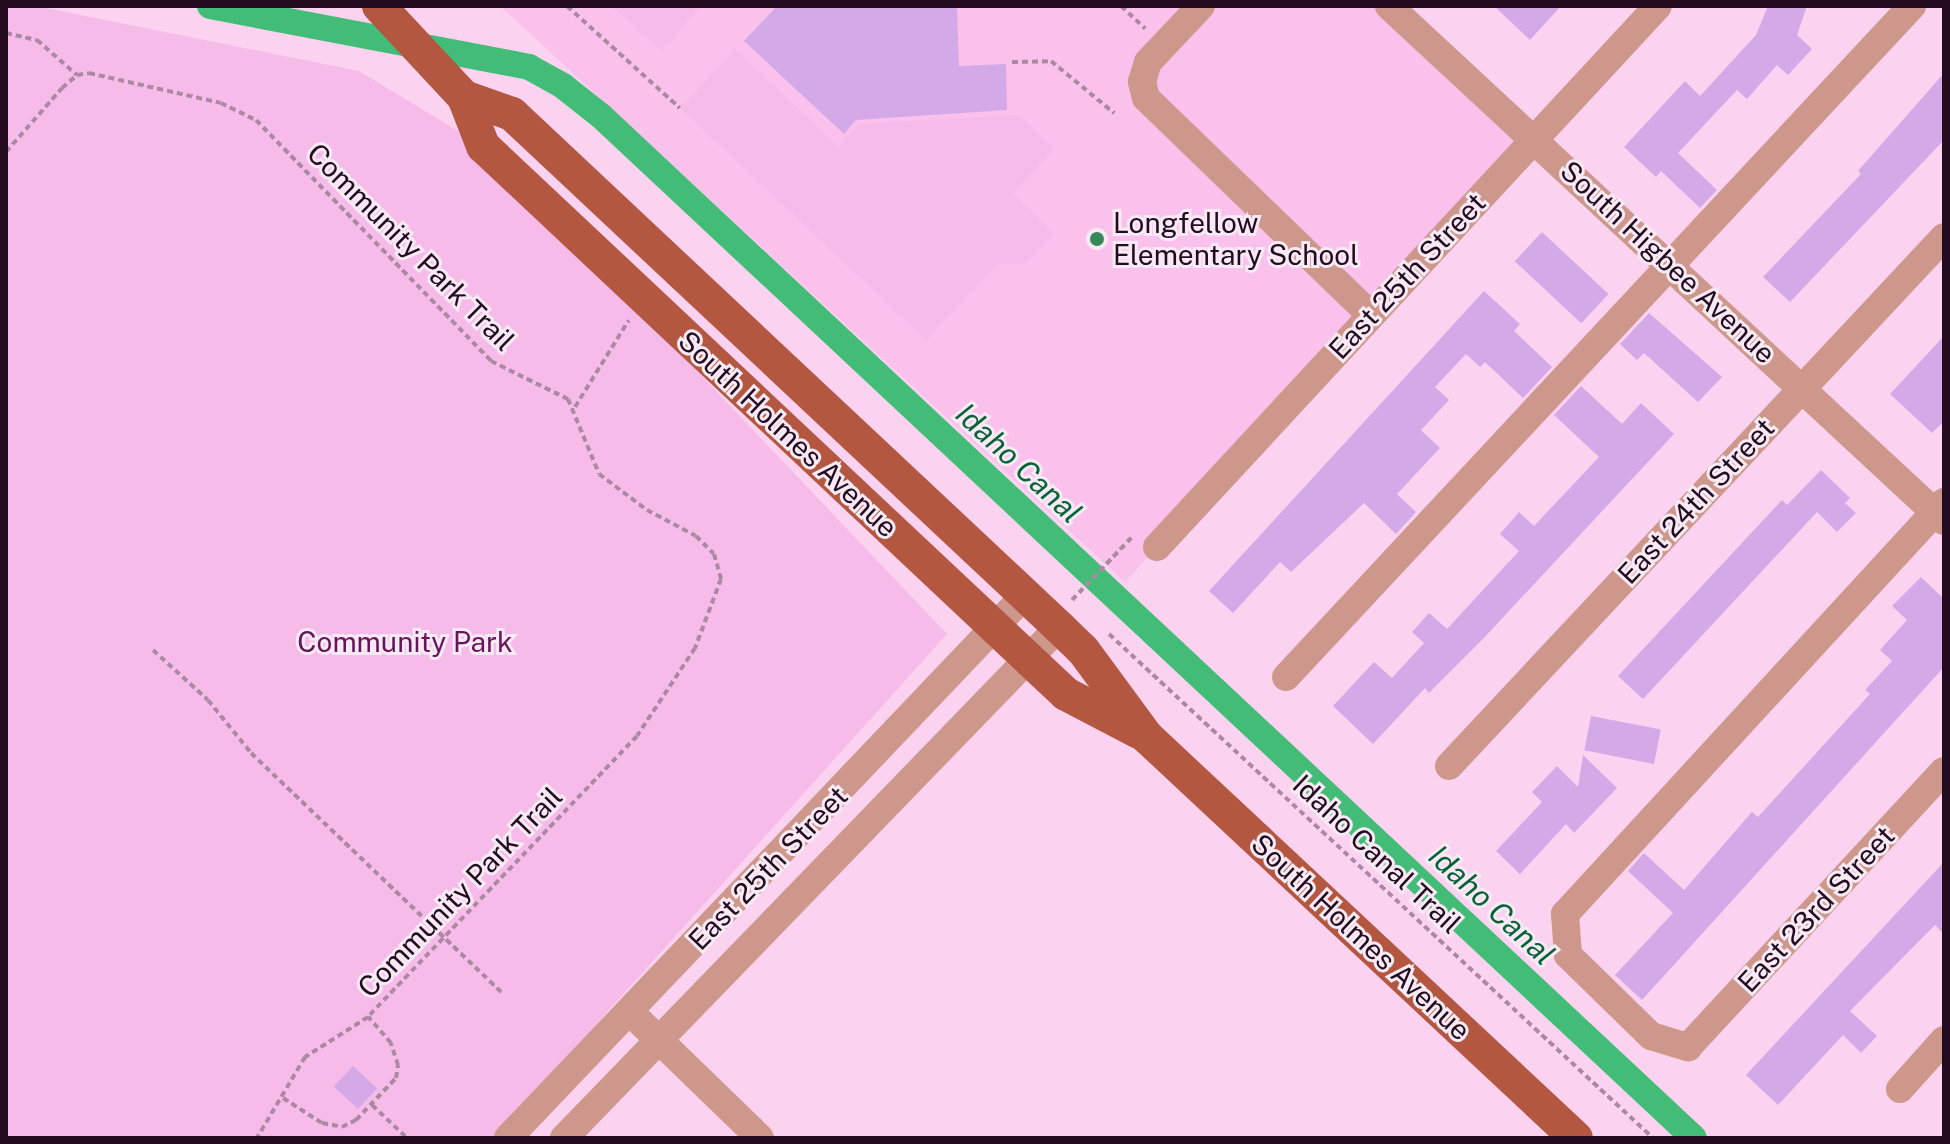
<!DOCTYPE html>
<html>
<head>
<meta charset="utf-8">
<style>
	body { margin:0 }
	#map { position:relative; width:1950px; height:1144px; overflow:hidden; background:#fbd3f1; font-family:"Public Sans",sans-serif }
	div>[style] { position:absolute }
	.built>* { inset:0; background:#fac1ed }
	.green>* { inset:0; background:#f7bbe9 }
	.canal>* { height:26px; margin:-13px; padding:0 13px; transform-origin:13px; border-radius:13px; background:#43bc77 }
	.building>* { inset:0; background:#d3a9e8; transform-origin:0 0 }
	.path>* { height:4px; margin-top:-2px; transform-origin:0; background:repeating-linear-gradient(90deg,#ab89a3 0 6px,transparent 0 10px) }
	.minor>* { height:28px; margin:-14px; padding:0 14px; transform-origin:14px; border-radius:14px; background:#cd988b }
	.major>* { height:34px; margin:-17px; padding:0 17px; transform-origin:17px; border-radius:17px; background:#b35741 }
	.dots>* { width:22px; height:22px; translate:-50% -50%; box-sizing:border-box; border:4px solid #f7eaf4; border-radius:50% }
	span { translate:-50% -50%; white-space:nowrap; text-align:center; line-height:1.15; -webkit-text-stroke:6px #f7eaf4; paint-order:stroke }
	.poi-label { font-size:28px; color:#220b1e }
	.left { translate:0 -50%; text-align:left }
	.street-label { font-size:28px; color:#220b1e }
	.park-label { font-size:28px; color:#67145c }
	.water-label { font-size:30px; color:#076337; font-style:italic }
	.frame { position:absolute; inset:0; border:8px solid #220b1e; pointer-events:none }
</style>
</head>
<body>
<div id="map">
	<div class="built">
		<i style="clip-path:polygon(500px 6px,1389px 6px,1533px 139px,1125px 582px)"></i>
	</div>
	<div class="green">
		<i style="clip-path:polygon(6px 6px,36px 6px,359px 71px,483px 146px,947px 634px,494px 1138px,6px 1138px)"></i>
		<i style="clip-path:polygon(612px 6px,702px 6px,661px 51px)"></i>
		<i style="clip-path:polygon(735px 49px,838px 146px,860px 124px,1019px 115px,1055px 149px,1013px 194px,1054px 233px,1026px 263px,998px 264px,926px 340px,680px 108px)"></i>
	</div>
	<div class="canal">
		<i style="left:210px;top:6px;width:325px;rotate:10.8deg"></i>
		<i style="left:529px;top:67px;width:39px;rotate:29deg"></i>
		<i style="left:563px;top:86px;width:48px;rotate:38.3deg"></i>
		<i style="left:601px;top:116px;width:1496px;rotate:43.08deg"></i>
	</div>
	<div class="building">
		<i style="clip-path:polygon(777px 6px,957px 6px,959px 66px,1006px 64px,1007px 110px,856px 120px,844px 134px,744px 41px)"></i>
		<i style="clip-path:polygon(1494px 6px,1561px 6px,1530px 40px)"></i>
		<i style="clip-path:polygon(1768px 6px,1807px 6px,1797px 35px,1812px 49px,1788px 75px,1777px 65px,1747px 99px,1737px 90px,1678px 153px,1717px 190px,1700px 208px,1661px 171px,1656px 177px,1624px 147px,1685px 81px,1700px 96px,1756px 35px)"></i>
		<i style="clip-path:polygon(1944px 73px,1944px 140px,1790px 302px,1763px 277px,1861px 174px,1858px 171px)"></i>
		<i style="left:1542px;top:232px;width:91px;height:40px;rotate:43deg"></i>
		<i style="clip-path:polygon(1484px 291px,1520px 324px,1514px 331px,1552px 367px,1523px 398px,1485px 362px,1480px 367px,1466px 354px,1435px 387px,1449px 400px,1421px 430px,1440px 448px,1397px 494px,1416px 512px,1396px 534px,1364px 503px,1291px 572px,1280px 562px,1233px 613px,1209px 591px)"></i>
		<i style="clip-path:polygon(1649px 313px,1722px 377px,1698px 402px,1644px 353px,1637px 360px,1620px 344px)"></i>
		<i style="clip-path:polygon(1944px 336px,1944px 421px,1932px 433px,1890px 394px)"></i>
		<i style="clip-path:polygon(1581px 386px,1622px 424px,1641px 403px,1674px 434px,1482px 640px,1429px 693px,1425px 688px,1373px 744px,1333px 706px,1374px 662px,1392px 678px,1424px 643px,1412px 632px,1429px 613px,1447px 629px,1519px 551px,1500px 534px,1519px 512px,1534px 526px,1599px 457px,1554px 415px)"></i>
		<i style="clip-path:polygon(1821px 470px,1850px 498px,1845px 503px,1856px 513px,1837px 532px,1817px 512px,1643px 699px,1618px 676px,1782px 500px,1787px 505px)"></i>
		<i style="clip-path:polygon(1921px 577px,1944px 599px,1944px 667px,1642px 1000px,1615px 975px,1673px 913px,1628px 871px,1644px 853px,1684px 890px,1752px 812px,1758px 817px,1870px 694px,1865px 690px,1892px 661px,1880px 650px,1907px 620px,1892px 606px)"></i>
		<i style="left:1591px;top:716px;width:71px;height:35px;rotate:11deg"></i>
		<i style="clip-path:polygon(1583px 755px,1617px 788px,1574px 833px,1566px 824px,1520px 874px,1496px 851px,1542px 802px,1532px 792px,1557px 766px,1578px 787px)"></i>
		<i style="clip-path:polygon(1944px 862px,1944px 934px,1935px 925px,1850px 1011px,1877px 1036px,1861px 1053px,1843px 1035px,1778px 1105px,1746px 1075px)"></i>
		<i style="left:353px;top:1066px;width:33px;height:28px;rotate:43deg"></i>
	</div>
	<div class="path">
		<i style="left:567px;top:6px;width:152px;rotate:42.1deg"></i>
		<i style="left:1121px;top:6px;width:33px;rotate:43deg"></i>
		<i style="left:6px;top:33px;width:32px;rotate:13deg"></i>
		<i style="left:37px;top:40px;width:53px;rotate:41.2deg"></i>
		<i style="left:1012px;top:62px;width:39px;rotate:-1deg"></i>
		<i style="left:1051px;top:61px;width:82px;rotate:39.5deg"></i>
		<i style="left:6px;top:152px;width:85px;rotate:-48.8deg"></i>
		<i style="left:62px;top:88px;width:20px;rotate:-41deg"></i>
		<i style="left:77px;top:75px;width:12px;rotate:-9deg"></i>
		<i style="left:89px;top:73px;width:135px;rotate:12.8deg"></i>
		<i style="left:221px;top:103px;width:39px;rotate:26deg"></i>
		<i style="left:256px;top:120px;width:337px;rotate:45.7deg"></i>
		<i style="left:491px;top:361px;width:86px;rotate:26.3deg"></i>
		<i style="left:568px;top:399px;width:81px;rotate:67.5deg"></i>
		<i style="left:599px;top:474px;width:60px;rotate:36.9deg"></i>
		<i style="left:647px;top:510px;width:55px;rotate:28deg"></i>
		<i style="left:696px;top:536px;width:25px;rotate:45deg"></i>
		<i style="left:714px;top:554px;width:26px;rotate:74deg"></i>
		<i style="left:721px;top:579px;width:74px;rotate:110.6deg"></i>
		<i style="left:695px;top:648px;width:105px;rotate:123.4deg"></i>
		<i style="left:637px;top:736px;width:389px;rotate:133.8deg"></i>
		<i style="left:368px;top:1017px;width:75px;rotate:147.6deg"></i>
		<i style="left:305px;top:1057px;width:94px;rotate:120.7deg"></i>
		<i style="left:575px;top:407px;width:102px;rotate:-58.2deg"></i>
		<i style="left:1072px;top:600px;width:87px;rotate:-46.4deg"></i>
		<i style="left:1109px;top:634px;width:742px;rotate:42.81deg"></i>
		<i style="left:153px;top:650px;width:74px;rotate:42.3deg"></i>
		<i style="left:208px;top:700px;width:68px;rotate:50.9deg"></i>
		<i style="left:251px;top:753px;width:346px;rotate:43.7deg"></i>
		<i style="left:283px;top:1098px;width:46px;rotate:32.7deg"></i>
		<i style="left:322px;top:1123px;width:20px;rotate:11deg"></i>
		<i style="left:342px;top:1127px;width:16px;rotate:-27deg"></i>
		<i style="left:356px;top:1120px;width:58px;rotate:-46.4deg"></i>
		<i style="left:396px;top:1078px;width:13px;rotate:-81deg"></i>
		<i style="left:398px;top:1065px;width:23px;rotate:-108deg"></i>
		<i style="left:391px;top:1043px;width:35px;rotate:-131deg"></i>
		<i style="left:372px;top:1105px;width:48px;rotate:43.3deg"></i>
	</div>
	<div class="minor">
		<i style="left:1201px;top:6px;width:77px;rotate:133.4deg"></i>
		<i style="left:1148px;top:62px;width:21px;rotate:107deg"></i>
		<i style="left:1142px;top:82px;width:16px;rotate:76deg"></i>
		<i style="left:1146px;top:98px;width:313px;rotate:44deg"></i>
		<i style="left:1389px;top:6px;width:757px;rotate:42.86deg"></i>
		<i style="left:1944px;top:502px;width:560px;rotate:132.61deg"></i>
		<i style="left:1565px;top:914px;width:41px;rotate:85.8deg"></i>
		<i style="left:1568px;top:955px;width:116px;rotate:44.3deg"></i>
		<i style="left:1651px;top:1036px;width:39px;rotate:17deg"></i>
		<i style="left:1688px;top:1047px;width:376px;rotate:-47.2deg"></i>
		<i style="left:1157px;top:547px;width:737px;rotate:-47.2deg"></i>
		<i style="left:1286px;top:677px;width:918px;rotate:-46.99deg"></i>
		<i style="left:1449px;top:766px;width:724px;rotate:-46.9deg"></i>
		<i style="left:630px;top:1012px;width:181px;rotate:44.1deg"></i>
		<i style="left:1900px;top:1089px;width:66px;rotate:-48.1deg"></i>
		<i style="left:508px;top:1138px;width:750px;rotate:-46.41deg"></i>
		<i style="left:564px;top:1138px;width:711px;rotate:-45.91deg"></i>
	</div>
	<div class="major">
		<i style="left:379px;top:6px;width:125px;rotate:47deg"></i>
		<i style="left:464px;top:97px;width:53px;rotate:68.8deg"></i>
		<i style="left:483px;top:146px;width:800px;rotate:43.23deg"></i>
		<i style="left:1066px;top:694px;width:82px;rotate:27.5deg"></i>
		<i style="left:464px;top:97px;width:51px;rotate:19.5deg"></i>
		<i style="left:512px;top:114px;width:750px;rotate:43.16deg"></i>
		<i style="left:1059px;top:627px;width:33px;rotate:44deg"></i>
		<i style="left:1083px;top:650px;width:108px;rotate:53.7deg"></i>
		<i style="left:1147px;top:737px;width:587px;rotate:43.07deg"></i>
	</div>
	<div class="dots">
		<i style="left:1097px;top:239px;background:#388859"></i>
	</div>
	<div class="poi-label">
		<span class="left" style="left:1113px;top:239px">Longfellow<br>Elementary School</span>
	</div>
	<div class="street-label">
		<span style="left:411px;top:247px;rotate:45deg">Community Park Trail</span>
		<span style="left:1668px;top:262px;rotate:43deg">South Higbee Avenue</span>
		<span style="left:1407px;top:276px;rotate:-47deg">East 25th Street</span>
		<span style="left:788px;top:434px;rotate:43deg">South Holmes Avenue</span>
		<span style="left:1696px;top:501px;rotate:-47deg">East 24th Street</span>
		<span style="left:1377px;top:854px;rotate:43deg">Idaho Canal Trail</span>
		<span style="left:768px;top:868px;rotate:-46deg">East 25th Street</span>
		<span style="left:460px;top:892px;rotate:-46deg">Community Park Trail</span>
		<span style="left:1816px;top:909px;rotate:-47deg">East 23rd Street</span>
		<span style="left:1361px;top:937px;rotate:43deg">South Holmes Avenue</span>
	</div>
	<div class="park-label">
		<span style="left:405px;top:642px">Community Park</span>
	</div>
	<div class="water-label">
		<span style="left:1019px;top:463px;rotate:43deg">Idaho Canal</span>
		<span style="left:1492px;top:905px;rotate:43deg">Idaho Canal</span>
	</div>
	<div class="frame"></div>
</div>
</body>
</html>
